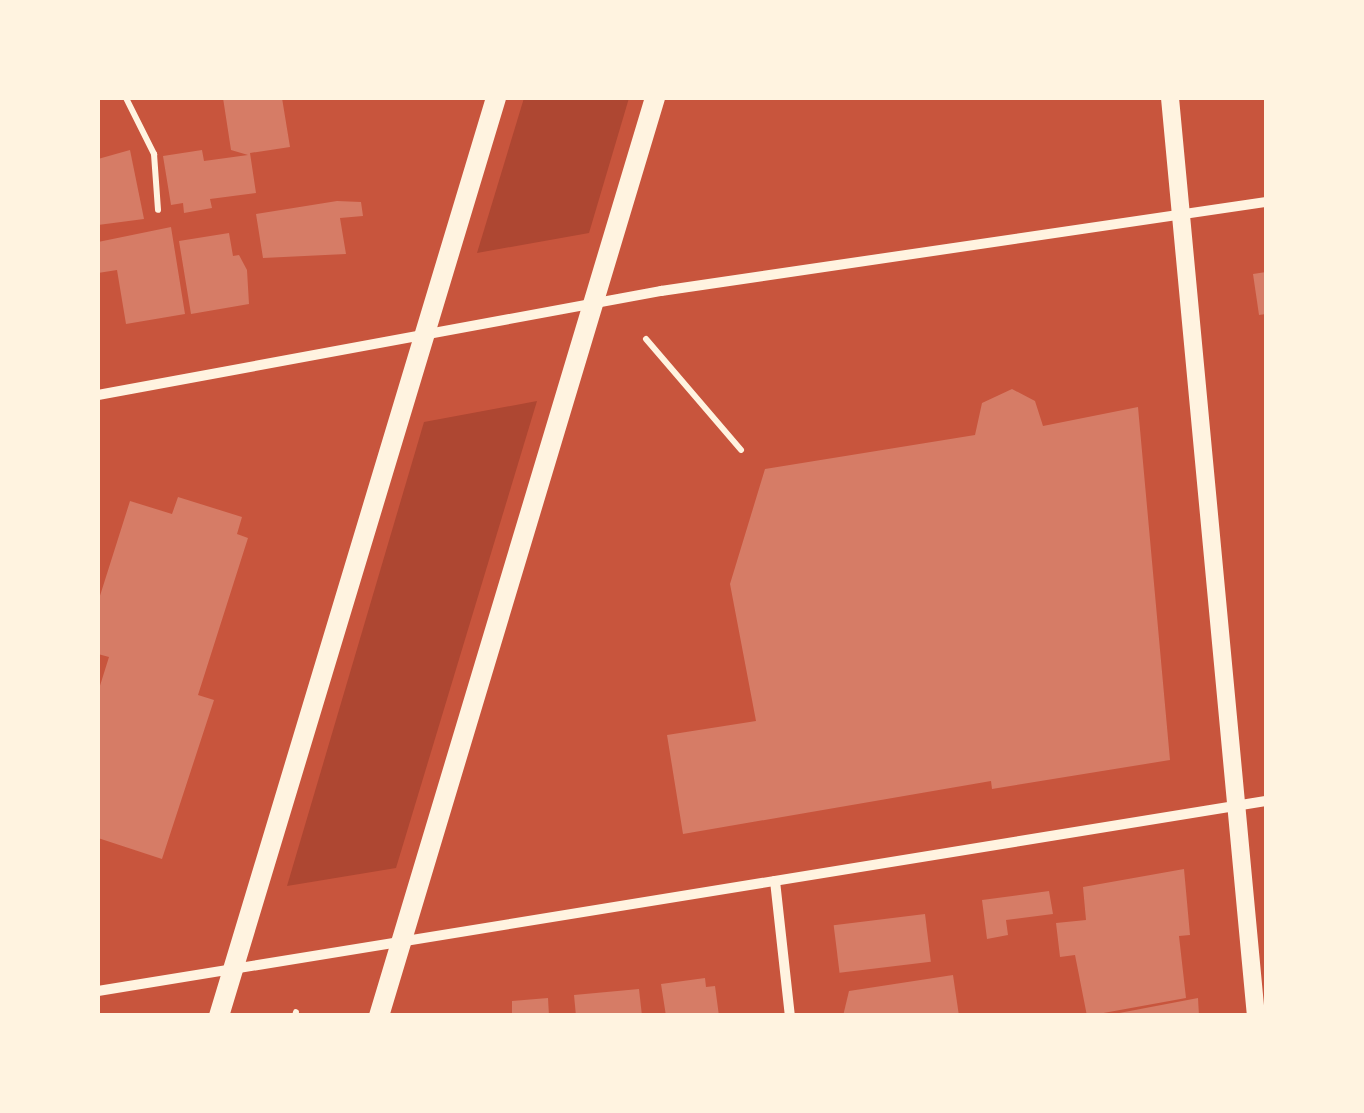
<!DOCTYPE html>
<html>
<head>
<meta charset="utf-8">
<style>
	body { margin:0 }
	#map { position:relative; width:1364px; height:1113px; overflow:hidden; background:#c8553d; font-family:"Zilla Slab",serif }
	div>[style] { position:absolute }
	.green>* { inset:0; background:#ae4732 }
	.building>* { inset:0; background:#d67c66; transform-origin:0 0 }
	.path>* { height:6px; margin:-3px; padding:0 3px; transform-origin:3px; border-radius:3px; background:#fff3e0 }
	.minor>* { height:10px; margin:-5px; padding:0 5px; transform-origin:5px; border-radius:5px; background:#fff3e0 }
	.tertiary>* { height:18px; margin:-9px; padding:0 9px; transform-origin:9px; border-radius:9px; background:#fff3e0 }
	.secondary>* { height:20px; margin:-10px; padding:0 10px; transform-origin:10px; border-radius:10px; background:#fff3e0 }
	span { translate:-50% -50%; white-space:nowrap; text-align:center; line-height:1.15; -webkit-text-stroke:8px #fff3e0; paint-order:stroke }
	.frame { position:absolute; inset:0; border:100px solid #fff3e0; pointer-events:none }
</style>
</head>
<body>
<div id="map">
	<div class="green">
		<i style="clip-path:polygon(524px 98px,629px 98px,589px 233px,477px 253px)"></i>
		<i style="clip-path:polygon(537px 401px,396px 868px,287px 886px,424px 422px)"></i>
	</div>
	<div class="building">
		<i style="clip-path:polygon(223px 98px,282px 98px,290px 147px,250px 153px,256px 193px,210px 199px,212px 208px,184px 213px,183px 203px,171px 205px,163px 156px,202px 150px,204px 161px,248px 155px,231px 150px)"></i>
		<i style="clip-path:polygon(130px 150px,144px 219px,98px 225px,98px 159px)"></i>
		<i style="clip-path:polygon(337px 201px,361px 202px,363px 216px,340px 218px,346px 254px,263px 258px,256px 214px)"></i>
		<i style="clip-path:polygon(171px 227px,185px 314px,126px 324px,117px 270px,98px 273px,98px 242px)"></i>
		<i style="clip-path:polygon(229px 233px,233px 256px,239px 255px,247px 270px,249px 304px,191px 314px,179px 241px)"></i>
		<i style="clip-path:polygon(1266px 272px,1266px 314px,1259px 315px,1253px 274px)"></i>
		<i style="clip-path:polygon(1012px 389px,1035px 401px,1043px 426px,1138px 407px,1170px 760px,992px 789px,991px 781px,683px 834px,667px 735px,756px 721px,730px 584px,765px 469px,975px 435px,982px 403px)"></i>
		<i style="clip-path:polygon(178px 497px,242px 517px,237px 534px,248px 538px,198px 695px,214px 700px,162px 859px,98px 838px,98px 692px,109px 657px,98px 654px,98px 602px,130px 501px,172px 514px)"></i>
		<i style="clip-path:polygon(1184px 869px,1190px 935px,1179px 936px,1186px 998px,1087px 1016px,1075px 955px,1060px 957px,1056px 923px,1086px 920px,1083px 887px)"></i>
		<i style="clip-path:polygon(1049px 891px,1053px 914px,1006px 920px,1008px 935px,987px 939px,982px 900px)"></i>
		<i style="left:925px;top:914px;width:48px;height:92px;rotate:83deg"></i>
		<i style="clip-path:polygon(953px 975px,959px 1016px,843px 1016px,849px 991px)"></i>
		<i style="clip-path:polygon(705px 978px,706px 987px,715px 986px,719px 1016px,666px 1016px,661px 984px)"></i>
		<i style="clip-path:polygon(639px 989px,642px 1016px,576px 1016px,574px 995px)"></i>
		<i style="clip-path:polygon(548px 998px,549px 1016px,512px 1016px,512px 1001px)"></i>
		<i style="clip-path:polygon(1198px 998px,1199px 1016px,1114px 1016px,1114px 1014px)"></i>
	</div>
	<div class="path">
		<i style="left:126px;top:98px;width:63px;rotate:63.4deg"></i>
		<i style="left:154px;top:154px;width:56px;rotate:85.9deg"></i>
		<i style="left:646px;top:339px;width:146px;rotate:49.4deg"></i>
		<i style="left:295px;top:1016px;width:4px;rotate:-76deg"></i>
	</div>
	<div class="minor">
		<i style="left:98px;top:395px;width:573px;rotate:-10.47deg"></i>
		<i style="left:661px;top:291px;width:612px;rotate:-8.37deg"></i>
		<i style="left:775px;top:881px;width:136px;rotate:83.7deg"></i>
		<i style="left:98px;top:991px;width:1183px;rotate:-9.24deg"></i>
	</div>
	<div class="tertiary">
		<i style="left:1170px;top:98px;width:922px;rotate:84.65deg"></i>
	</div>
	<div class="secondary">
		<i style="left:219px;top:1016px;width:959px;rotate:-73.21deg"></i>
		<i style="left:379px;top:1016px;width:959px;rotate:-73.27deg"></i>
	</div>
	<div class="frame"></div>
</div>
</body>
</html>
